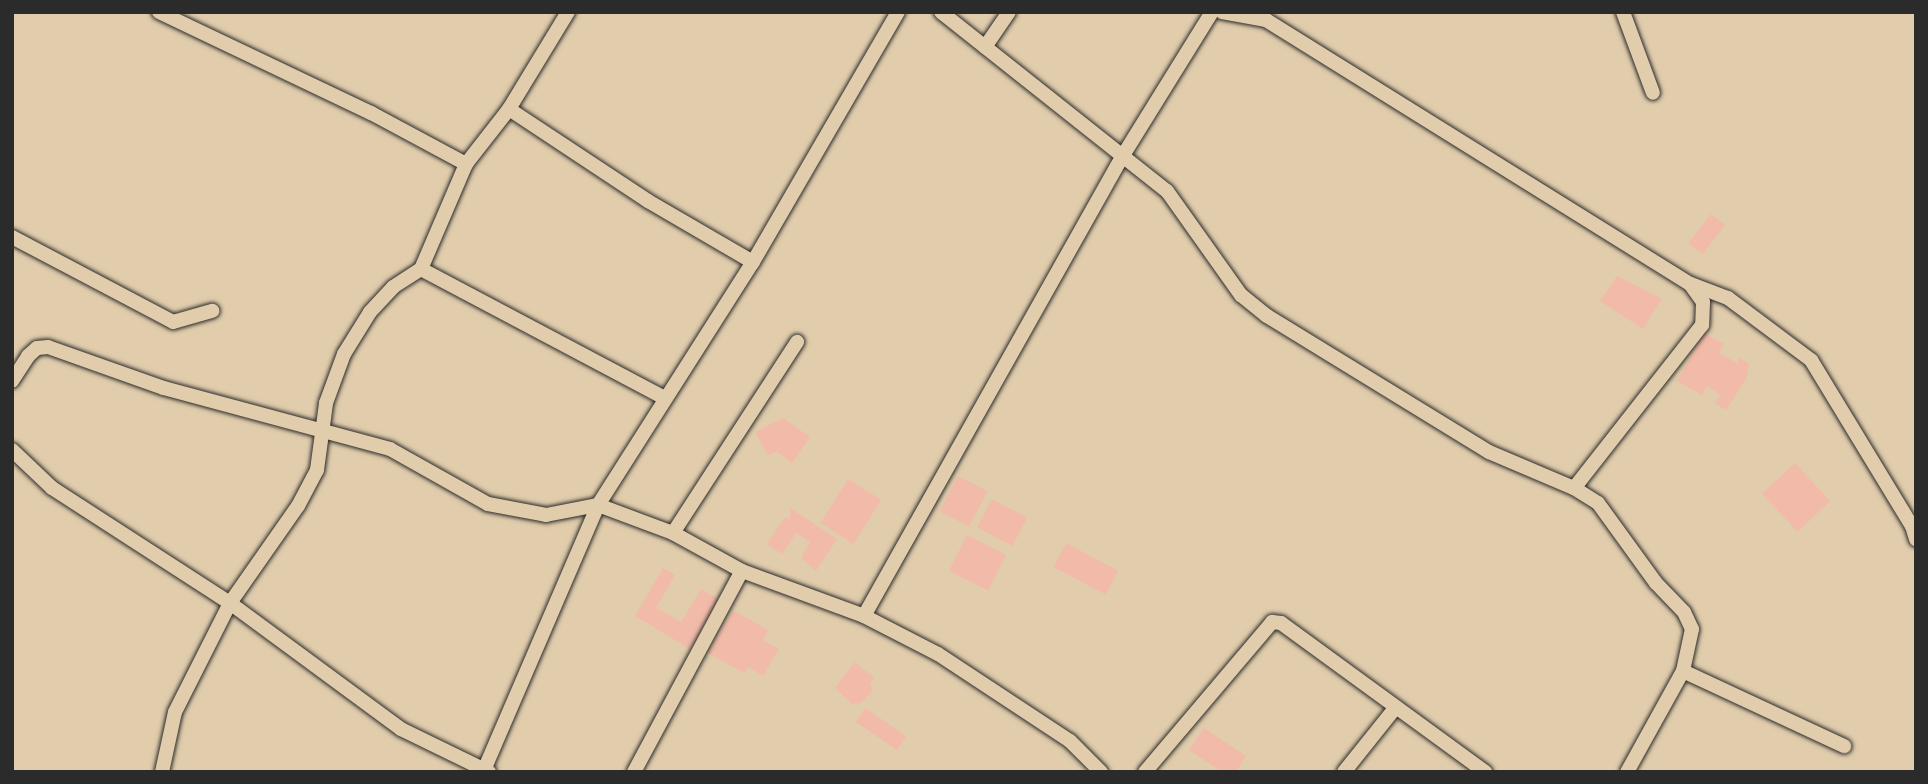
<!DOCTYPE html>
<html>
<head>
<meta charset="utf-8">
<style>
	body { margin:0 }
	#map { position:relative; width:1928px; height:784px; overflow:hidden; background:#e1cdac; font-family:"Comic Neue",sans-serif }
	div>[style] { position:absolute }
	.building>* { inset:0; background:#f2baa8; transform-origin:0 0 }
	.roads { filter:drop-shadow(0 0 2px #2b2b2b) drop-shadow(0 0 2px #2b2b2b) }
	.minor>* { height:14px; margin:-7px; padding:0 7px; transform-origin:7px; border-radius:7px; background:#e1cdac }
	span { translate:-50% -50%; white-space:nowrap; text-align:center; line-height:1.15; -webkit-text-stroke:5px #e1cdac; paint-order:stroke }
	.frame { position:absolute; inset:0; border:14px solid #2b2b2b; pointer-events:none }
</style>
</head>
<body>
<div id="map">
	<div class="building">
		<i style="left:1711px;top:214px;width:18px;height:37px;rotate:38deg"></i>
		<i style="clip-path:polygon(1617px 276px,1662px 299px,1643px 329px,1600px 301px)"></i>
		<i style="clip-path:polygon(1704px 333px,1724px 344px,1719px 353px,1737px 363px,1740px 358px,1749px 364px,1746px 379px,1726px 410px,1715px 403px,1721px 395px,1707px 386px,1702px 395px,1677px 381px)"></i>
		<i style="clip-path:polygon(783px 418px,810px 437px,792px 463px,776px 451px,768px 456px,755px 432px)"></i>
		<i style="left:1795px;top:463px;width:52px;height:45px;rotate:47deg"></i>
		<i style="left:958px;top:476px;width:33px;height:40px;rotate:27deg"></i>
		<i style="left:848px;top:479px;width:39px;height:52px;rotate:32deg"></i>
		<i style="left:992px;top:499px;width:40px;height:32px;rotate:28deg"></i>
		<i style="clip-path:polygon(790px 508px,837px 539px,816px 571px,801px 558px,810px 542px,796px 533px,782px 554px,767px 544px,785px 517px,790px 520px)"></i>
		<i style="left:967px;top:535px;width:44px;height:40px;rotate:27deg"></i>
		<i style="left:1066px;top:543px;width:59px;height:27px;rotate:28deg"></i>
		<i style="clip-path:polygon(663px 568px,675px 575px,656px 608px,681px 622px,701px 589px,719px 599px,690px 649px,635px 616px)"></i>
		<i style="clip-path:polygon(733px 610px,768px 630px,763px 640px,779px 649px,763px 676px,748px 667px,744px 673px,708px 653px)"></i>
		<i style="clip-path:polygon(855px 662px,874px 678px,870px 685px,873px 690px,861px 703px,852px 704px,835px 688px)"></i>
		<i style="left:865px;top:708px;width:50px;height:17px;rotate:34deg"></i>
		<i style="clip-path:polygon(1204px 728px,1246px 756px,1236px 772px,1222px 772px,1189px 750px)"></i>
	</div>
	<div class="roads">
		<div class="minor">
			<i style="left:159px;top:12px;width:235px;rotate:25.5deg"></i>
			<i style="left:371px;top:113px;width:108px;rotate:28.2deg"></i>
			<i style="left:941px;top:12px;width:288px;rotate:38.4deg"></i>
			<i style="left:1167px;top:191px;width:128px;rotate:54.6deg"></i>
			<i style="left:1241px;top:295px;width:33px;rotate:39deg"></i>
			<i style="left:1267px;top:316px;width:260px;rotate:31.5deg"></i>
			<i style="left:1489px;top:452px;width:92px;rotate:23deg"></i>
			<i style="left:1574px;top:488px;width:28px;rotate:32deg"></i>
			<i style="left:1598px;top:503px;width:99px;rotate:54.1deg"></i>
			<i style="left:1656px;top:583px;width:40px;rotate:46deg"></i>
			<i style="left:1684px;top:612px;width:19px;rotate:65deg"></i>
			<i style="left:1692px;top:629px;width:43px;rotate:102.1deg"></i>
			<i style="left:1683px;top:671px;width:115px;rotate:119deg"></i>
			<i style="left:1222px;top:12px;width:45px;rotate:10.3deg"></i>
			<i style="left:1266px;top:20px;width:499px;rotate:31.9deg"></i>
			<i style="left:1690px;top:284px;width:22px;rotate:54deg"></i>
			<i style="left:1703px;top:302px;width:23px;rotate:92deg"></i>
			<i style="left:1702px;top:325px;width:207px;rotate:128.1deg"></i>
			<i style="left:1623px;top:12px;width:86px;rotate:69.7deg"></i>
			<i style="left:985px;top:47px;width:42px;rotate:-55.6deg"></i>
			<i style="left:509px;top:109px;width:114px;rotate:-58.7deg"></i>
			<i style="left:12px;top:237px;width:182px;rotate:27.8deg"></i>
			<i style="left:173px;top:322px;width:41px;rotate:-15.8deg"></i>
			<i style="left:421px;top:269px;width:274px;rotate:27.9deg"></i>
			<i style="left:1691px;top:284px;width:40px;rotate:21deg"></i>
			<i style="left:1728px;top:298px;width:104px;rotate:36.8deg"></i>
			<i style="left:1811px;top:360px;width:194px;rotate:58.7deg"></i>
			<i style="left:1912px;top:526px;width:14px;rotate:73deg"></i>
			<i style="left:12px;top:381px;width:30px;rotate:-57deg"></i>
			<i style="left:28px;top:356px;width:12px;rotate:-42deg"></i>
			<i style="left:37px;top:348px;width:11px;rotate:-5deg"></i>
			<i style="left:48px;top:347px;width:123px;rotate:19.5deg"></i>
			<i style="left:164px;top:388px;width:234px;rotate:15.1deg"></i>
			<i style="left:390px;top:449px;width:112px;rotate:29.3deg"></i>
			<i style="left:488px;top:504px;width:59px;rotate:10.7deg"></i>
			<i style="left:546px;top:515px;width:53px;rotate:-10.9deg"></i>
			<i style="left:598px;top:505px;width:80px;rotate:20.5deg"></i>
			<i style="left:673px;top:533px;width:79px;rotate:28.8deg"></i>
			<i style="left:742px;top:571px;width:130px;rotate:20.2deg"></i>
			<i style="left:864px;top:616px;width:83px;rotate:27.2deg"></i>
			<i style="left:938px;top:654px;width:158px;rotate:33.4deg"></i>
			<i style="left:1070px;top:741px;width:44px;rotate:45deg"></i>
			<i style="left:12px;top:450px;width:55px;rotate:43.5deg"></i>
			<i style="left:52px;top:488px;width:212px;rotate:32.9deg"></i>
			<i style="left:230px;top:603px;width:212px;rotate:36.4deg"></i>
			<i style="left:401px;top:729px;width:98px;rotate:26deg"></i>
			<i style="left:673px;top:533px;width:228px;rotate:-57deg"></i>
			<i style="left:864px;top:616px;width:527px;rotate:-60.66deg"></i>
			<i style="left:1122px;top:157px;width:171px;rotate:-58.2deg"></i>
			<i style="left:1683px;top:671px;width:178px;rotate:25deg"></i>
			<i style="left:484px;top:770px;width:288px;rotate:-66.7deg"></i>
			<i style="left:598px;top:505px;width:288px;rotate:-57.5deg"></i>
			<i style="left:753px;top:262px;width:289px;rotate:-59.9deg"></i>
			<i style="left:162px;top:772px;width:61px;rotate:-77.8deg"></i>
			<i style="left:175px;top:712px;width:122px;rotate:-63.2deg"></i>
			<i style="left:230px;top:603px;width:118px;rotate:-55deg"></i>
			<i style="left:298px;top:506px;width:41px;rotate:-62.2deg"></i>
			<i style="left:317px;top:470px;width:68px;rotate:-82.3deg"></i>
			<i style="left:326px;top:403px;width:52px;rotate:-69.8deg"></i>
			<i style="left:344px;top:354px;width:49px;rotate:-58.2deg"></i>
			<i style="left:370px;top:312px;width:34px;rotate:-47deg"></i>
			<i style="left:393px;top:287px;width:33px;rotate:-33deg"></i>
			<i style="left:421px;top:269px;width:114px;rotate:-66.8deg"></i>
			<i style="left:466px;top:164px;width:70px;rotate:-52deg"></i>
			<i style="left:509px;top:109px;width:167px;rotate:33.5deg"></i>
			<i style="left:648px;top:201px;width:121px;rotate:30.2deg"></i>
			<i style="left:634px;top:772px;width:228px;rotate:-61.8deg"></i>
			<i style="left:1145px;top:772px;width:197px;rotate:-49.7deg"></i>
			<i style="left:1272px;top:622px;width:9px;rotate:6deg"></i>
			<i style="left:1281px;top:623px;width:253px;rotate:36.1deg"></i>
			<i style="left:1344px;top:772px;width:83px;rotate:-51.3deg"></i>
		</div>
	</div>
	<div class="frame"></div>
</div>
</body>
</html>
